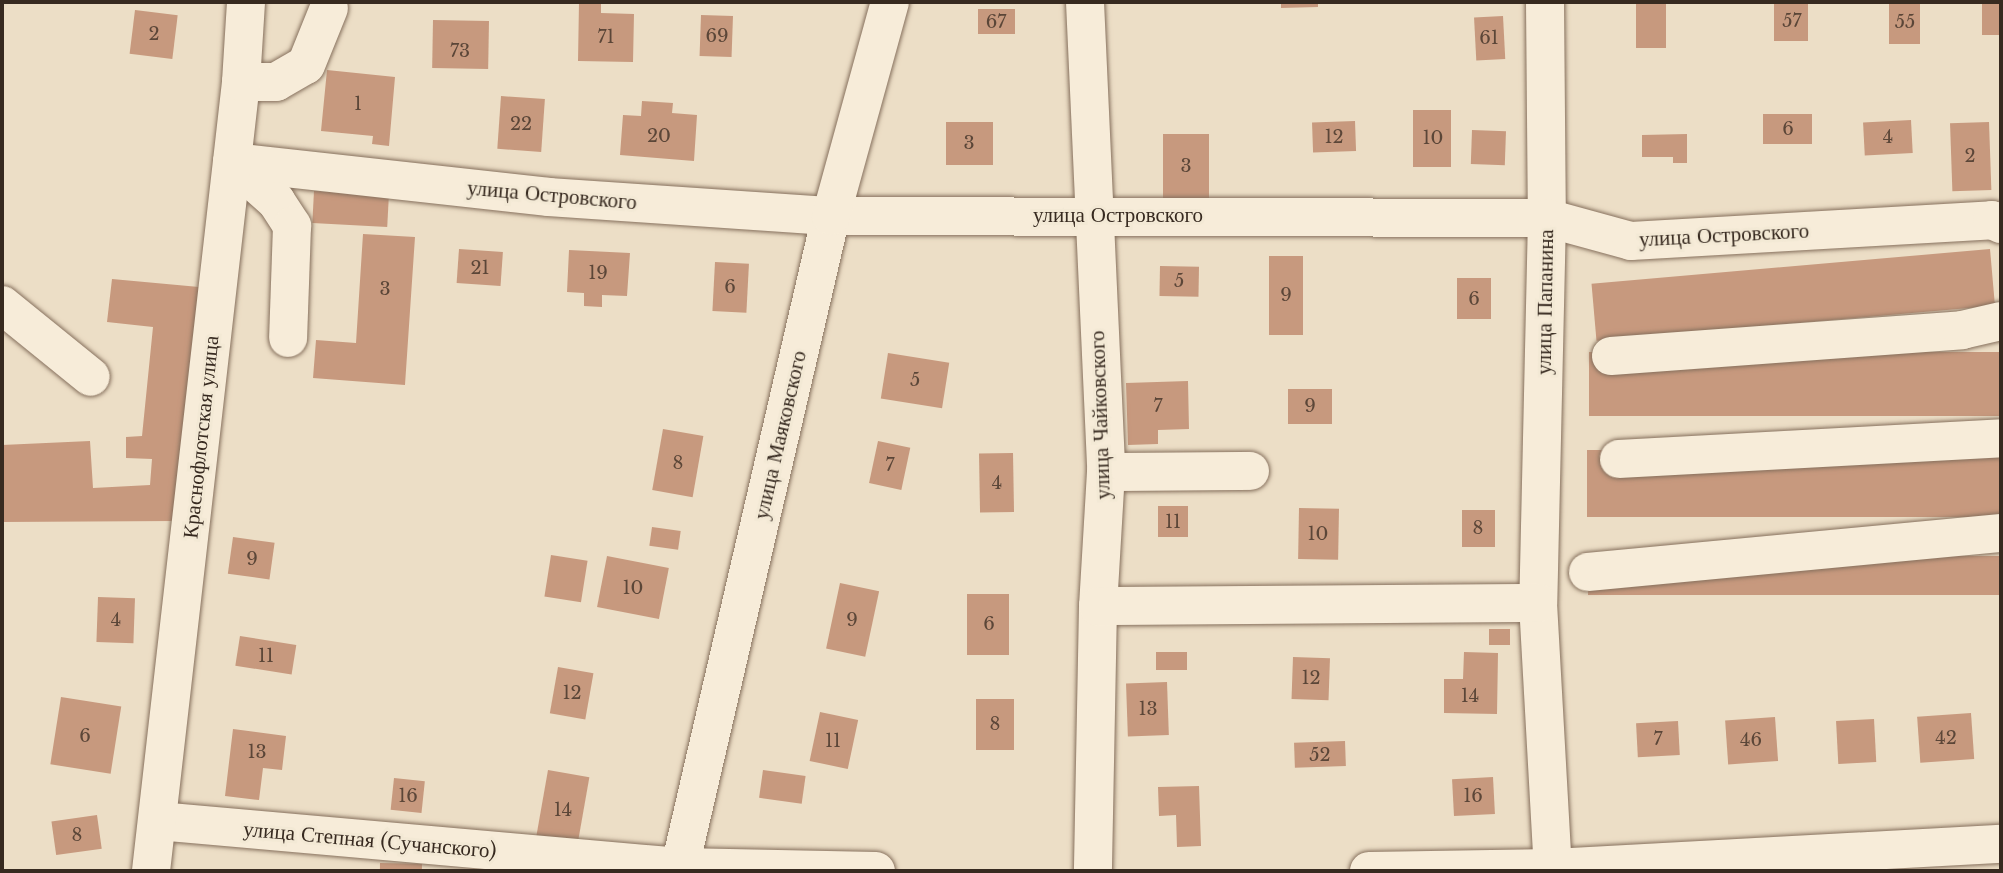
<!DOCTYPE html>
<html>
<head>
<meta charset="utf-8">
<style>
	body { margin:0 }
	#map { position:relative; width:2003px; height:873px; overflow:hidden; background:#ecdec6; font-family:"Libre Baskerville",serif }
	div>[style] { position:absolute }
	.building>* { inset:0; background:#c7997e; transform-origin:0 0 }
	.roads { filter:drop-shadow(0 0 2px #86705d) drop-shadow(0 0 2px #86705d) }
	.minor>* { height:38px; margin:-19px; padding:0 19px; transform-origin:19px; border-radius:19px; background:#f7ecd9 }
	span { translate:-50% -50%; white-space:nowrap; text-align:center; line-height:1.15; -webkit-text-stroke:6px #f3e9d5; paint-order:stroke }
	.number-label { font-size:18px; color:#5b4638 }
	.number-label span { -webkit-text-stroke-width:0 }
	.street-label { font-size:21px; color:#372a20 }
	.frame { position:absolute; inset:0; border:4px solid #372a20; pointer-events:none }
</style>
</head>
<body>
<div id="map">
	<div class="building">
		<i style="clip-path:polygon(579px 2px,601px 2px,601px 13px,634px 14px,633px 62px,578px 61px)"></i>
		<i style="clip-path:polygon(1281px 2px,1318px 2px,1318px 7px,1281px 8px)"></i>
		<i style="left:1636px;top:2px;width:30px;height:46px"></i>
		<i style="left:1774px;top:2px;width:34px;height:39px"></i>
		<i style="left:1889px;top:2px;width:31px;height:42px"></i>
		<i style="left:1982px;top:2px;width:19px;height:33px"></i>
		<i style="left:978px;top:9px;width:37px;height:25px"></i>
		<i style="left:135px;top:10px;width:43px;height:44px;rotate:7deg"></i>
		<i style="left:701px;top:15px;width:32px;height:41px;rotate:2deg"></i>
		<i style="left:1503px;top:16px;width:43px;height:29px;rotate:87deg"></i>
		<i style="left:433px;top:20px;width:56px;height:48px;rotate:1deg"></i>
		<i style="clip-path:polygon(327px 70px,395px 77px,389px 146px,372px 144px,373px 136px,321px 131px)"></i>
		<i style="left:501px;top:96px;width:44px;height:53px;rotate:4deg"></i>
		<i style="clip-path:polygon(642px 101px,673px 103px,672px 113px,697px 115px,694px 161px,620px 155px,623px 115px,641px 116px)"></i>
		<i style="left:1413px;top:110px;width:38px;height:57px"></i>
		<i style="left:1812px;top:114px;width:30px;height:49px;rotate:90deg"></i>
		<i style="left:1911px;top:120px;width:33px;height:48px;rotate:87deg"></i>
		<i style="left:1355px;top:121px;width:30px;height:43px;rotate:88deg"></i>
		<i style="left:946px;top:122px;width:47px;height:43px"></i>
		<i style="left:1989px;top:122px;width:68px;height:39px;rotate:88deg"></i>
		<i style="left:1472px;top:130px;width:34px;height:34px;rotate:2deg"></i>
		<i style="left:1163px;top:134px;width:46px;height:64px"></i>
		<i style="clip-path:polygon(1687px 134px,1687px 163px,1673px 163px,1673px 157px,1642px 157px,1642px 135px)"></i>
		<i style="left:314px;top:191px;width:75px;height:32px;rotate:3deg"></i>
		<i style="clip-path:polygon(363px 234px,415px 237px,405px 385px,313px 378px,316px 340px,356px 343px)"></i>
		<i style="left:459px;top:249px;width:44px;height:34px;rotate:4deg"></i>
		<i style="left:1990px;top:249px;width:57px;height:400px;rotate:85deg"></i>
		<i style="clip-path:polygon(569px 250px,630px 253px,627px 296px,602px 295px,602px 307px,584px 306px,584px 293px,567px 292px)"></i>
		<i style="left:1269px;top:256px;width:34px;height:79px"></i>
		<i style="left:715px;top:262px;width:34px;height:49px;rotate:3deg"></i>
		<i style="left:1160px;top:266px;width:39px;height:30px;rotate:1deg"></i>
		<i style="left:1457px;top:278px;width:34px;height:41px"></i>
		<i style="clip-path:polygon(112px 279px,199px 287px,175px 521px,2px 522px,2px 445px,90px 441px,93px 488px,150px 485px,152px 459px,126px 458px,126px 437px,142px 436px,153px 327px,107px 322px)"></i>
		<i style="left:2001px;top:352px;width:64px;height:412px;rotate:90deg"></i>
		<i style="left:888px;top:353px;width:62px;height:46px;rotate:9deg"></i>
		<i style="clip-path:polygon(1188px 381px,1189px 429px,1158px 430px,1158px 444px,1128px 445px,1126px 383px)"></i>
		<i style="left:1288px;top:389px;width:44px;height:35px"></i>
		<i style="left:663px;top:429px;width:41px;height:62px;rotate:10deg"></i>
		<i style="left:878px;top:441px;width:33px;height:43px;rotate:12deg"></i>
		<i style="left:2001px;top:450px;width:67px;height:414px;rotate:90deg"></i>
		<i style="left:1013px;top:453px;width:59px;height:34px;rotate:89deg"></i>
		<i style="left:1158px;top:506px;width:30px;height:31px"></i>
		<i style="left:1299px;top:508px;width:40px;height:51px;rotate:1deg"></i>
		<i style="left:1462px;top:510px;width:33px;height:37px"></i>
		<i style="left:652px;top:527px;width:29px;height:19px;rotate:8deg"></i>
		<i style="left:233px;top:537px;width:42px;height:37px;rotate:8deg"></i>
		<i style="left:551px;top:555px;width:37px;height:42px;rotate:9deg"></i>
		<i style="left:607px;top:556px;width:63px;height:52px;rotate:11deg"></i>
		<i style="left:2001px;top:556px;width:39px;height:413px;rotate:90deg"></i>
		<i style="left:840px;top:583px;width:40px;height:67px;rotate:12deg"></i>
		<i style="left:967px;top:594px;width:42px;height:61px"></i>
		<i style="left:98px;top:597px;width:37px;height:45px;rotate:2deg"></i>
		<i style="left:1510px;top:629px;width:16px;height:21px;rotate:90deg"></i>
		<i style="left:240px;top:636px;width:57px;height:30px;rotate:9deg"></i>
		<i style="left:1156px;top:652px;width:31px;height:18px"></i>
		<i style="clip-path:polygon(1464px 652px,1498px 653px,1497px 714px,1444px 713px,1444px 679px,1463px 679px)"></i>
		<i style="left:1293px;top:657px;width:37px;height:42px;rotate:2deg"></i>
		<i style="left:558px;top:667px;width:36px;height:47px;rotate:10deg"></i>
		<i style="left:1167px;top:682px;width:53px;height:41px;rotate:88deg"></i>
		<i style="left:61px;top:697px;width:61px;height:68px;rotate:9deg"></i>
		<i style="left:976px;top:699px;width:38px;height:51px"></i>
		<i style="left:820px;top:712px;width:39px;height:50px;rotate:12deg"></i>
		<i style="left:1971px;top:713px;width:46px;height:54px;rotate:86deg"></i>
		<i style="left:1775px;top:717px;width:44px;height:50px;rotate:86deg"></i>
		<i style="left:1874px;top:719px;width:43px;height:38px;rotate:87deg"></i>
		<i style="left:1678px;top:721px;width:34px;height:42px;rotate:87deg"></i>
		<i style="clip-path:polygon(233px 729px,286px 736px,282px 770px,263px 768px,259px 800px,225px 796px)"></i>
		<i style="left:1345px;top:741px;width:25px;height:51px;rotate:88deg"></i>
		<i style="left:548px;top:770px;width:42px;height:73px;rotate:10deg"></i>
		<i style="left:763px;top:770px;width:43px;height:28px;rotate:8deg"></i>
		<i style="left:1493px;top:777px;width:37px;height:41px;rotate:87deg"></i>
		<i style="left:394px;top:778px;width:31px;height:32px;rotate:6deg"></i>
		<i style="clip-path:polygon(1199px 786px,1201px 846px,1177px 847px,1176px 815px,1159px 816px,1158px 787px)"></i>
		<i style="left:97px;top:815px;width:34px;height:46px;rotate:82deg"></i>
		<i style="left:380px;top:863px;width:42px;height:8px;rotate:1deg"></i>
	</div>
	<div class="roads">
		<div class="minor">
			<i style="left:1085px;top:2px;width:470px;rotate:87.4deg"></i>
			<i style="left:1106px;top:472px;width:134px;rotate:93.4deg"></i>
			<i style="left:1098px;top:606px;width:265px;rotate:91.1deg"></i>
			<i style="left:1545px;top:2px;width:216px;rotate:89.5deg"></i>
			<i style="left:1547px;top:218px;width:385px;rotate:91.3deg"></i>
			<i style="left:1538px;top:603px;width:268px;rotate:86.8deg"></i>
			<i style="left:241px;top:82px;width:35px"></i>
			<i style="left:276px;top:82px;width:34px;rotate:-30deg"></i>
			<i style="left:306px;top:65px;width:61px;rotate:-68deg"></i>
			<i style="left:232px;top:162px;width:319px;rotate:6.3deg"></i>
			<i style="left:549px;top:197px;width:283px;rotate:3.9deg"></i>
			<i style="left:831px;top:216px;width:716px;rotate:0.16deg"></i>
			<i style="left:1547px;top:218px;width:87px;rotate:15.3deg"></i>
			<i style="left:1631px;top:241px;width:362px;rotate:-3.3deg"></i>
			<i style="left:1992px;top:220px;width:10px;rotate:24deg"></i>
			<i style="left:232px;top:162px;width:59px;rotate:41.6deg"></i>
			<i style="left:276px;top:201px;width:30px;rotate:57deg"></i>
			<i style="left:292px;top:226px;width:112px;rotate:92deg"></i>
			<i style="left:2px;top:305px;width:114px;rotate:39deg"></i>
			<i style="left:1611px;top:356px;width:352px;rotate:-4.2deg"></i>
			<i style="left:1962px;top:330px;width:40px;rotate:-13deg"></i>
			<i style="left:1619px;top:459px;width:383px;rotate:-3.1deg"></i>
			<i style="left:1106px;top:472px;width:144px;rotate:-0.4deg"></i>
			<i style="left:1588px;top:572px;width:415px;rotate:-5.4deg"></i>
			<i style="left:1098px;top:606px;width:440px;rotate:-0.4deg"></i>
			<i style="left:158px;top:821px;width:524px;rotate:5.04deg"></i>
			<i style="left:680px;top:867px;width:196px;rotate:1.2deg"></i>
			<i style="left:151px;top:871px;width:794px;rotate:-83.49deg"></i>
			<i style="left:241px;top:82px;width:80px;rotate:-86.4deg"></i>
			<i style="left:679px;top:871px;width:672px;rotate:-76.94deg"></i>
			<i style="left:831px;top:216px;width:222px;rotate:-74.6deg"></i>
			<i style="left:1369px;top:871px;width:184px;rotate:-0.9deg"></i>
			<i style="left:1553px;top:868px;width:449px;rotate:-3.1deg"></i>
		</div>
	</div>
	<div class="number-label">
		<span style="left:1792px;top:21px">57</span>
		<span style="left:996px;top:22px">67</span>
		<span style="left:1905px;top:22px">55</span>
		<span style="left:154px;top:34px">2</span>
		<span style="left:717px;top:36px">69</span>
		<span style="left:606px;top:37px">71</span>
		<span style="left:1489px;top:38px">61</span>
		<span style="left:460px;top:51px">73</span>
		<span style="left:358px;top:104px">1</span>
		<span style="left:521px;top:124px">22</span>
		<span style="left:1788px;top:129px">6</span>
		<span style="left:659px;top:136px">20</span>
		<span style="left:1334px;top:137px">12</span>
		<span style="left:1888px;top:137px">4</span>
		<span style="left:1433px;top:138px">10</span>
		<span style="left:969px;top:143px">3</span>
		<span style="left:1970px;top:156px">2</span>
		<span style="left:1186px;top:166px">3</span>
		<span style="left:480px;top:268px">21</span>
		<span style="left:598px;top:273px">19</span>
		<span style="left:1179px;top:281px">5</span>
		<span style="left:730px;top:287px">6</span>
		<span style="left:385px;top:289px">3</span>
		<span style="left:1286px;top:295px">9</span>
		<span style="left:1474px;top:299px">6</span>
		<span style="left:915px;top:380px">5</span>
		<span style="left:1158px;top:406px">7</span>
		<span style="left:1310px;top:406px">9</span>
		<span style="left:678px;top:463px">8</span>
		<span style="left:890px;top:465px">7</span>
		<span style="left:997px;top:483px">4</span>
		<span style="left:1173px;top:522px">11</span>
		<span style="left:1478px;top:528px">8</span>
		<span style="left:1318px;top:534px">10</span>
		<span style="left:252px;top:559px">9</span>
		<span style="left:633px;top:588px">10</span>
		<span style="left:116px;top:620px">4</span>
		<span style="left:852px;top:620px">9</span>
		<span style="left:989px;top:624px">6</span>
		<span style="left:266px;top:656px">11</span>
		<span style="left:1311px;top:678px">12</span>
		<span style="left:572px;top:693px">12</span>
		<span style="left:1470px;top:696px">14</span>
		<span style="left:1148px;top:709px">13</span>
		<span style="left:995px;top:724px">8</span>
		<span style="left:85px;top:736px">6</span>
		<span style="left:1946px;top:738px">42</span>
		<span style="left:1658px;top:739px">7</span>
		<span style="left:1751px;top:740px">46</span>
		<span style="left:833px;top:741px">11</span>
		<span style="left:257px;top:752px">13</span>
		<span style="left:1320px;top:755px">52</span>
		<span style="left:408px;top:796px">16</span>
		<span style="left:1473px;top:796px">16</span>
		<span style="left:563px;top:810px">14</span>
		<span style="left:77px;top:835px">8</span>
	</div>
	<div class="street-label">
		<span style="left:552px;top:195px;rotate:5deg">улица Островского</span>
		<span style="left:1118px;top:215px">улица Островского</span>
		<span style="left:1724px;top:235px;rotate:-3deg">улица Островского</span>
		<span style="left:1545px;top:302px;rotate:-89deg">улица Папанина</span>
		<span style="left:1100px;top:415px;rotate:-92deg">улица Чайковского</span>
		<span style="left:780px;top:435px;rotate:-77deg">улица Маяковского</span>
		<span style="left:201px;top:437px;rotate:-84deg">Краснофлотская улица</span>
		<span style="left:370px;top:840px;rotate:5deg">улица Степная (Сучанского)</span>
	</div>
	<div class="frame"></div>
</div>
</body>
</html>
